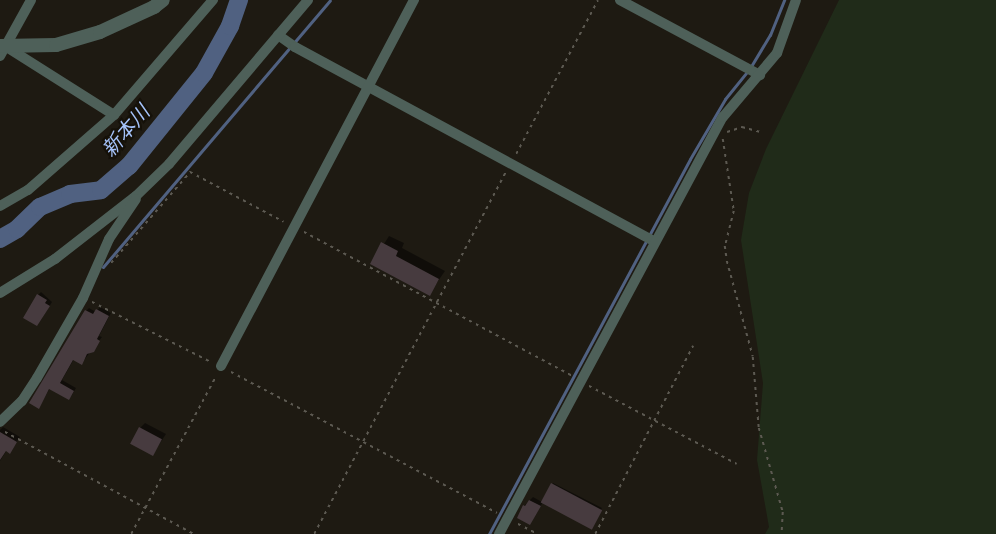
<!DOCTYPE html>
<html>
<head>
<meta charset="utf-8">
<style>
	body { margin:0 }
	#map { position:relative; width:996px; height:534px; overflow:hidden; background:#1e1a12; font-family:"Roboto Serif","Noto Sans JP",serif }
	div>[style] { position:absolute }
	.green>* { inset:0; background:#202b19 }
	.shadow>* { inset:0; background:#0007 }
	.stream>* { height:3px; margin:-1.5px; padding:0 1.5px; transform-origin:1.5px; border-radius:1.5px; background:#506181 }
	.river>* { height:18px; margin:-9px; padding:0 9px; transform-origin:9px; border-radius:9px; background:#506181 }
	.building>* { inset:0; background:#473b3f; transform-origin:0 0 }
	.path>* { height:1.5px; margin-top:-0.75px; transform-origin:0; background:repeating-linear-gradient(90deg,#5d5a52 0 3px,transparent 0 7.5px) }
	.minor>* { height:10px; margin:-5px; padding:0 5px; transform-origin:5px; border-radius:5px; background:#4e6059 }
	.tertiary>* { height:14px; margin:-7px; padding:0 7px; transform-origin:7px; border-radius:7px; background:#4e6059 }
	span { translate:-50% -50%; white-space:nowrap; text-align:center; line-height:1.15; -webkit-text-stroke:4.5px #151109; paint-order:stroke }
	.water-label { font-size:20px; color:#a5c3fa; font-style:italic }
</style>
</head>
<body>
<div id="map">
	<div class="green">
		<i style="clip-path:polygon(839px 0,996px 0,996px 534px,765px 534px,769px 527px,757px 460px,763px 383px,741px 240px,749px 193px,766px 149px)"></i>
	</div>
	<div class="shadow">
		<i style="clip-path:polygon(389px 236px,404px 243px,402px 248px,445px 271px,429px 294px,372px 263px)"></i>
		<i style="clip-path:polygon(41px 292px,52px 302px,40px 321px,38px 295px)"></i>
		<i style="clip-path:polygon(100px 307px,111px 313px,99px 336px,102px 337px,84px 360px,74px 359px,62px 380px,76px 388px,72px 395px,69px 398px,50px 388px,41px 404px,86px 311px,89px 308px,96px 312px)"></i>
		<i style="clip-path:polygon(145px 423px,166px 434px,153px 454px,140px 428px)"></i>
		<i style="clip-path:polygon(3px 427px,20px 437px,10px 452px,7px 450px,0 461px,0 430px)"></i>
		<i style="clip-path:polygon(553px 483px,602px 508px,592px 526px,543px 502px,530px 523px,524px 506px,533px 497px,542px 502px)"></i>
	</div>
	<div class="stream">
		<i style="left:103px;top:267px;width:350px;rotate:-49.6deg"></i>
		<i style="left:489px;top:534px;width:425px;rotate:-61.8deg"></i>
		<i style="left:690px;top:159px;width:69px;rotate:-59.7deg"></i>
		<i style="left:725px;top:99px;width:40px;rotate:-51deg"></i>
		<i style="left:750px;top:68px;width:39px;rotate:-59deg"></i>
		<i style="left:770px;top:35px;width:38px;rotate:-68deg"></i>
	</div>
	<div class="river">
		<i style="left:0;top:239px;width:20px;rotate:-30deg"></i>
		<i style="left:17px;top:229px;width:32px;rotate:-44deg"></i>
		<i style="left:40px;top:207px;width:33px;rotate:-23deg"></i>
		<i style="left:70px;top:194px;width:31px;rotate:-7deg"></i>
		<i style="left:101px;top:190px;width:37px;rotate:-41deg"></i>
		<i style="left:129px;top:166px;width:119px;rotate:-51.1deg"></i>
		<i style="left:204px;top:73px;width:54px;rotate:-61deg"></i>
		<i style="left:230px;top:26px;width:28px;rotate:-71deg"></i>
	</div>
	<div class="building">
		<i style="clip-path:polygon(381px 242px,398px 251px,396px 256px,439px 279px,430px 296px,370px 264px)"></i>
		<i style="clip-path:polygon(37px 294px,47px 300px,45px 303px,50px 306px,37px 326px,23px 318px)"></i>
		<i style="clip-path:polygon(96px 309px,109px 316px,97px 339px,100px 341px,94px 352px,87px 354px,82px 365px,73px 360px,60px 383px,74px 391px,69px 400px,49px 389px,39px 409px,29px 403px,85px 310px,93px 314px)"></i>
		<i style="left:139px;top:427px;width:26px;height:19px;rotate:28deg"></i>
		<i style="clip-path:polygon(0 432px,17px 442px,10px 454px,6px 451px,0 460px)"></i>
		<i style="left:551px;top:483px;width:58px;height:22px;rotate:28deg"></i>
		<i style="clip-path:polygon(529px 500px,541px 506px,530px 525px,517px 518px,523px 505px,525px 506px)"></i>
	</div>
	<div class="path">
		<i style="left:727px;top:132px;width:16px;rotate:-18deg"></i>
		<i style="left:742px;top:127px;width:20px;rotate:15deg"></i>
		<i style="left:723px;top:139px;width:73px;rotate:81.3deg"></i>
		<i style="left:734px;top:211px;width:36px;rotate:104deg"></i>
		<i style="left:725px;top:246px;width:15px;rotate:82deg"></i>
		<i style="left:727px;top:261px;width:99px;rotate:74.8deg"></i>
		<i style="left:753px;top:357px;width:71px;rotate:85.2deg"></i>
		<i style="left:759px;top:428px;width:87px;rotate:74.1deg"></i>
		<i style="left:783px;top:512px;width:22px;rotate:93deg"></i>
		<i style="left:516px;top:154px;width:174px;rotate:-62deg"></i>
		<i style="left:304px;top:232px;width:304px;rotate:28.2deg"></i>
		<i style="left:111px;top:263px;width:121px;rotate:-49deg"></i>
		<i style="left:190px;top:172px;width:106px;rotate:28deg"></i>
		<i style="left:92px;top:302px;width:133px;rotate:26.8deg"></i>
		<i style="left:231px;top:372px;width:301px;rotate:27.9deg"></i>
		<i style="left:589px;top:386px;width:167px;rotate:27.8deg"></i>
		<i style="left:5px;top:432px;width:215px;rotate:28.4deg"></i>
		<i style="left:518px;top:524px;width:22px;rotate:27deg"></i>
		<i style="left:131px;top:534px;width:179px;rotate:-61.7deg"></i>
		<i style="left:314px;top:534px;width:410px;rotate:-62.1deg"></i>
		<i style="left:595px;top:534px;width:212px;rotate:-62.5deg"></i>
	</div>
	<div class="minor">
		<i style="left:620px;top:0;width:159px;rotate:28.2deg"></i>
		<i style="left:278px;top:35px;width:21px;rotate:35deg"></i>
		<i style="left:295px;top:47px;width:408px;rotate:28.4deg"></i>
		<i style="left:5px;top:46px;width:129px;rotate:32.3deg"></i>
		<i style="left:0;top:56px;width:64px;rotate:-61deg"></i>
		<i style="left:0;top:206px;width:32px;rotate:-30deg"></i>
		<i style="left:28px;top:190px;width:114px;rotate:-41.1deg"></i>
		<i style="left:114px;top:115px;width:152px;rotate:-49.3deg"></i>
		<i style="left:0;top:293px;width:65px;rotate:-31.7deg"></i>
		<i style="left:55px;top:259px;width:103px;rotate:-37.9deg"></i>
		<i style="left:136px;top:196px;width:46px;rotate:-44.1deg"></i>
		<i style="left:169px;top:164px;width:215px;rotate:-49.7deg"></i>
		<i style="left:221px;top:366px;width:414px;rotate:-62.2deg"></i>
		<i style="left:0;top:422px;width:30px;rotate:-44deg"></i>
		<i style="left:22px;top:401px;width:27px;rotate:-57deg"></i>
		<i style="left:37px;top:378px;width:92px;rotate:-60.1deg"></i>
		<i style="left:83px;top:298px;width:64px;rotate:-66.2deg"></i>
		<i style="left:109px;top:239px;width:48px;rotate:-56deg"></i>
		<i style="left:499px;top:534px;width:473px;rotate:-61.8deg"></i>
		<i style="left:723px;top:117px;width:84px;rotate:-49.8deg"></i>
		<i style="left:777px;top:53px;width:56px;rotate:-70.3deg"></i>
	</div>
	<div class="tertiary">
		<i style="left:0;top:46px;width:56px;rotate:-1deg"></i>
		<i style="left:56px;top:45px;width:46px;rotate:-16.5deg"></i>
		<i style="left:100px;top:32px;width:60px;rotate:-24.8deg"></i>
		<i style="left:154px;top:7px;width:11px;rotate:-38deg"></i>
	</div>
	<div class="water-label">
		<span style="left:126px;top:131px;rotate:-49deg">新本川</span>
	</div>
</div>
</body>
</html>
